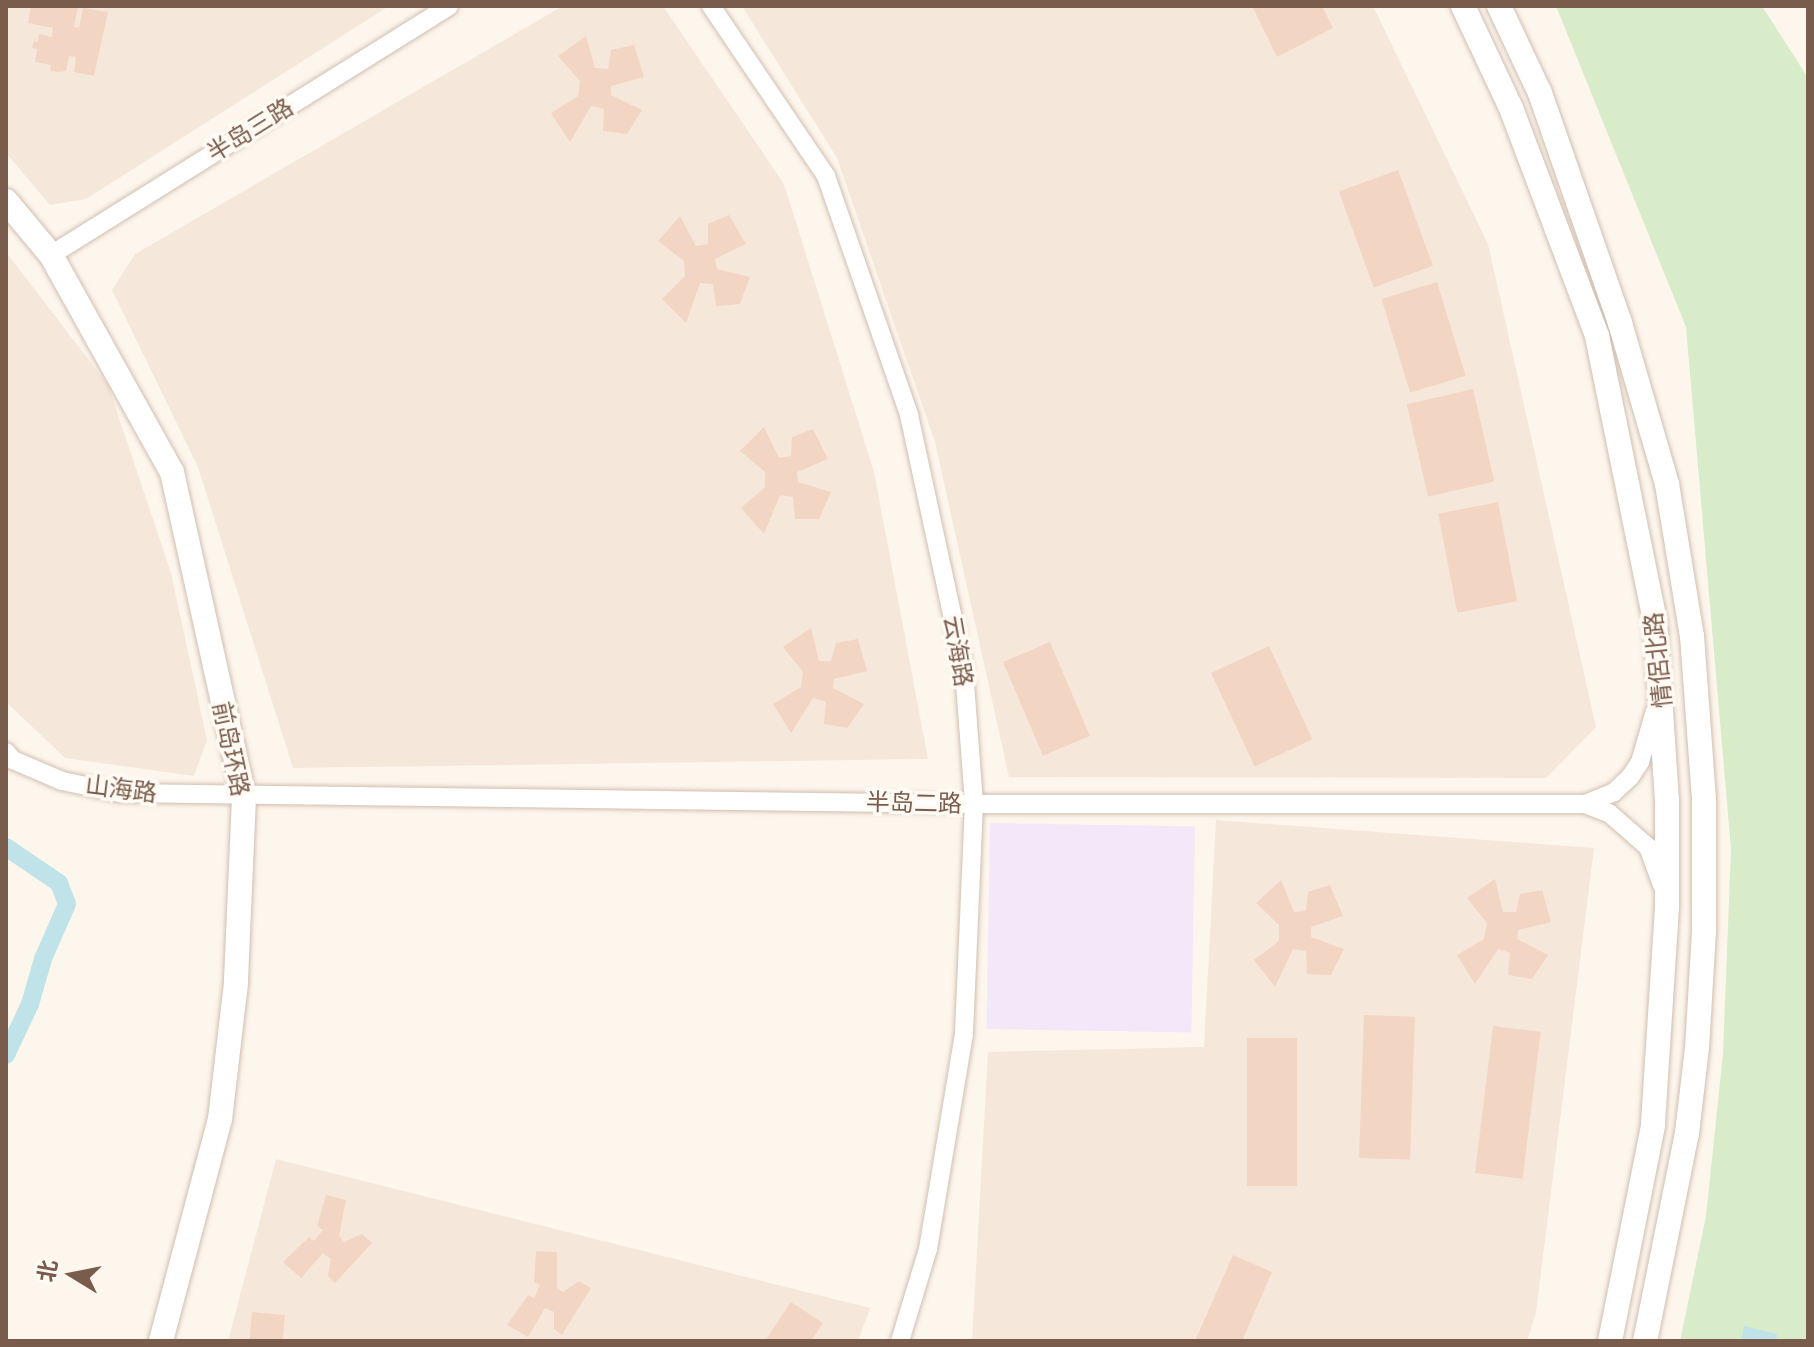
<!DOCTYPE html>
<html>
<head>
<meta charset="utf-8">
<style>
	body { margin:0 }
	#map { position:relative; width:1814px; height:1347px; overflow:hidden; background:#fdf6ec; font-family:Arial,"Noto Sans SC",sans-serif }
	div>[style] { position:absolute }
	.residential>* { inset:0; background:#f5e8da }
	.education>* { inset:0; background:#f3e8fa; transform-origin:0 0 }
	.green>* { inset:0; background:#d8ecc9 }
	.water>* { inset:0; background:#bfe3e8 }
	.canal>* { height:18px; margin:-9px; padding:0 9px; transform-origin:9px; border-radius:9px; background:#bfe3e8 }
	.building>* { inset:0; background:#f3d5c3; transform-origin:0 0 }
	.roads { filter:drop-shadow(0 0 2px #d1beb0) drop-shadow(0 0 2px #d1beb0) }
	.street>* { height:18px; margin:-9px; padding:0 9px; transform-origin:9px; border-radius:9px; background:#fff }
	.secondary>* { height:24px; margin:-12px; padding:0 12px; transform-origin:12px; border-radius:12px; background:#fff }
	span { translate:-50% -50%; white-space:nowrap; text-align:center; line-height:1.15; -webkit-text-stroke:7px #fffaf3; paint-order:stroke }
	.street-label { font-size:24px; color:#7a5c4d }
	.frame { position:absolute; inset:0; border:8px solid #7a5c4d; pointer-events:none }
	.north { position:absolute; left:32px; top:1235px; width:80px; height:80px; -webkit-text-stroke:6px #fffaf3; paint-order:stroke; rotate:280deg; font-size:22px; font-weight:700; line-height:32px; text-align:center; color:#7a5c4d }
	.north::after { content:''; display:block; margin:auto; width:28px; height:36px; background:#7a5c4d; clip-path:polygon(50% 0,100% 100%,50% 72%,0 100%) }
</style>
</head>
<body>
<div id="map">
	<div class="residential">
		<i style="clip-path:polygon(6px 6px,389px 6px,86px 199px,50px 205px,6px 153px)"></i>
		<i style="clip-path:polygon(563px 6px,663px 6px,784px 184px,874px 472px,928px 759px,293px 768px,198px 467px,112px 290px,135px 254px)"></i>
		<i style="clip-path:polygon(742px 6px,1373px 6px,1488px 244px,1596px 727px,1546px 778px,1009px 777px,935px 442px,837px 158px)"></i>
		<i style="clip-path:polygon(6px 252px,108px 385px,171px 573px,207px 740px,194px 776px,65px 758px,6px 702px)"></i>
		<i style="clip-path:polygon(1216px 820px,1594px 848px,1536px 1312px,1527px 1341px,972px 1341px,988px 1052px,1204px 1047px)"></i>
		<i style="clip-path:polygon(276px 1159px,870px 1308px,858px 1341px,228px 1341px)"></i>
	</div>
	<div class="education">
		<i style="left:990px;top:823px;width:205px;height:206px;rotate:1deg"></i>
	</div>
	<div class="green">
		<i style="clip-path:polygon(1556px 6px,1762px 6px,1808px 78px,1808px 1341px,1680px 1341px,1706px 1216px,1723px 1054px,1731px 849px,1686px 327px)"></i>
	</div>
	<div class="water">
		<i style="clip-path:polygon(1744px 1326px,1777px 1334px,1776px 1341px,1741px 1341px)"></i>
	</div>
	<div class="canal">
		<i style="left:6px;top:847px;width:64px;rotate:34.2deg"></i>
		<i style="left:59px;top:883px;width:22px;rotate:69deg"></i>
		<i style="left:67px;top:904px;width:60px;rotate:113.6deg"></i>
		<i style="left:43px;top:959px;width:47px;rotate:106.1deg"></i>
		<i style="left:30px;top:1004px;width:56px;rotate:115.2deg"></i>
	</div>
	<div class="building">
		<i style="clip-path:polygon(31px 6px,78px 6px,74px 27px,79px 28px,83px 8px,108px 12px,94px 76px,74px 72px,76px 57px,69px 56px,66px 71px,59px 72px,50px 71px,51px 65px,35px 62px,37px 49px,32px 48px,34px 41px,38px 42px,39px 34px,52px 37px,53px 28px,28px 23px)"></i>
		<i style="clip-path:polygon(1252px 6px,1322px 6px,1333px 28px,1277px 57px)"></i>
		<i style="clip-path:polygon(586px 36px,595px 68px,608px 69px,611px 50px,634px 45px,644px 77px,611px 86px,611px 95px,642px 110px,627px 134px,603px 131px,604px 109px,591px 106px,570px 142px,551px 113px,578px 96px,580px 81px,558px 56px)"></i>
		<i style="left:1398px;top:170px;width:102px;height:63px;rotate:70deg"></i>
		<i style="clip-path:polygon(729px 215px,746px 244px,715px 259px,717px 269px,750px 277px,740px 304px,716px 306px,713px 284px,700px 283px,686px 323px,662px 299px,685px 276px,684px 261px,658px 241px,680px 216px,696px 246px,708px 244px,708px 224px)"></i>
		<i style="left:1437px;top:282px;width:98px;height:58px;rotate:73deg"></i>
		<i style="left:1473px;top:389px;width:95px;height:68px;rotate:77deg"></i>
		<i style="clip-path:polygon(764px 427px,779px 458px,791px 456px,792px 437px,813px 429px,828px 459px,797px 472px,798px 482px,831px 492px,819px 519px,795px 519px,793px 497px,780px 495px,764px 534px,741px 508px,765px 487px,765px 472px,740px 451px)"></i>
		<i style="left:1498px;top:502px;width:101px;height:61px;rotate:79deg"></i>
		<i style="clip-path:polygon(811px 628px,819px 661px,831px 661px,836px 643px,858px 639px,867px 671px,834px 679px,833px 688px,864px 704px,847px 728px,824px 724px,826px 702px,813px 698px,791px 733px,773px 704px,801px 687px,803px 672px,783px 647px)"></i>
		<i style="left:1050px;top:642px;width:102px;height:51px;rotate:67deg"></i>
		<i style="left:1269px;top:646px;width:103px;height:64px;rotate:65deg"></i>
		<i style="clip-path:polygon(1495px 879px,1503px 912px,1516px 912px,1520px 894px,1542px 890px,1551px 922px,1518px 930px,1517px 939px,1548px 955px,1532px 979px,1508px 975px,1510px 953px,1498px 949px,1475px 984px,1457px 955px,1484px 939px,1487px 923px,1467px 898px)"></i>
		<i style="clip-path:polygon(1281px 880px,1294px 912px,1306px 911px,1308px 892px,1330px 885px,1343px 916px,1311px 927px,1311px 937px,1344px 949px,1331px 975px,1307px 974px,1306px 951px,1293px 949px,1275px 987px,1254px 960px,1279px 941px,1279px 925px,1256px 903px)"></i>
		<i style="left:1364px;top:1015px;width:51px;height:143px;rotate:2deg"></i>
		<i style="left:1493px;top:1026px;width:48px;height:148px;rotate:7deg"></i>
		<i style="left:1247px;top:1038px;width:50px;height:148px"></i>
		<i style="clip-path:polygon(326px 1195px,346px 1200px,339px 1236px,344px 1242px,362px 1234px,372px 1243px,335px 1283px,328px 1276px,331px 1259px,323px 1253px,301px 1278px,283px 1262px,309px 1237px,314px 1241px,323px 1230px,317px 1226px)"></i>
		<i style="clip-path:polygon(536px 1251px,557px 1252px,557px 1288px,563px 1292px,579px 1281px,591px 1288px,562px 1335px,554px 1329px,554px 1312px,545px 1308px,528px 1337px,507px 1325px,528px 1295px,534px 1298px,540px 1285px,534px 1282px)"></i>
		<i style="clip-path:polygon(1233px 1255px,1272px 1272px,1242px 1341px,1195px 1341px)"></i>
		<i style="clip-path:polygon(791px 1302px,823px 1323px,811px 1341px,765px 1341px)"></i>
		<i style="left:252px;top:1312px;width:33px;height:29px;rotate:5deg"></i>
	</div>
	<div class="roads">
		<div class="street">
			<i style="left:711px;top:6px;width:205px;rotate:55.9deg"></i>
			<i style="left:826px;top:176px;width:253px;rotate:70.8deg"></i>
			<i style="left:909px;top:415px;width:261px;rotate:77.8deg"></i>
			<i style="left:964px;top:670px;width:134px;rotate:85.7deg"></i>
			<i style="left:974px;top:804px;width:230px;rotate:92.5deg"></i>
			<i style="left:964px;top:1034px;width:218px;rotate:99.5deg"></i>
			<i style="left:928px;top:1249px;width:96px;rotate:106.9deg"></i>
			<i style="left:51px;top:255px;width:469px;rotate:-32deg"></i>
			<i style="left:6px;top:752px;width:11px;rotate:49deg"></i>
			<i style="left:13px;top:760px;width:53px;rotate:23.2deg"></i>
			<i style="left:62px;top:781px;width:59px;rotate:11.7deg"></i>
			<i style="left:120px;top:793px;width:854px;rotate:0.74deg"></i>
			<i style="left:974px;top:804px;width:611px"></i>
			<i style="left:1585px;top:804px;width:26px;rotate:21deg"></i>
			<i style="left:1609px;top:813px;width:52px;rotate:41.1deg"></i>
			<i style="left:1648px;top:847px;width:40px;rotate:69.8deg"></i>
			<i style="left:1585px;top:804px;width:31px;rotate:-22deg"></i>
			<i style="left:1614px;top:792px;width:22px;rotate:-43deg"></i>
			<i style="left:1630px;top:777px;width:18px;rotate:-56deg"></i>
			<i style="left:1640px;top:762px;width:53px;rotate:-73.6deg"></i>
		</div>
		<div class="secondary">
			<i style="left:1463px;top:6px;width:113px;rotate:64.8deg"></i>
			<i style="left:1511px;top:108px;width:244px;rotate:69.3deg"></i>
			<i style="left:1597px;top:336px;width:290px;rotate:78.5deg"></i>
			<i style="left:1655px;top:620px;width:180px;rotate:86.2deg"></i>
			<i style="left:1667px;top:800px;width:107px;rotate:90deg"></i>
			<i style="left:1667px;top:907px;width:219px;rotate:93.7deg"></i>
			<i style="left:1653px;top:1126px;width:219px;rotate:101.3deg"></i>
			<i style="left:1499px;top:6px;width:96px;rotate:64.8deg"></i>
			<i style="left:1540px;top:93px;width:244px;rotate:70.8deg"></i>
			<i style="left:1620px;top:323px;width:168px;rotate:73.7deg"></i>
			<i style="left:1667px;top:484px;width:154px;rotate:80.7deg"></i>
			<i style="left:1692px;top:636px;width:164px;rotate:85.8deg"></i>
			<i style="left:1704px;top:800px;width:131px;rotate:90deg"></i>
			<i style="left:1704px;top:931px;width:117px;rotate:93.4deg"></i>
			<i style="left:1697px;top:1048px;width:86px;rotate:96.7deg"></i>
			<i style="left:1687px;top:1133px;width:212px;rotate:101.4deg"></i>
			<i style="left:6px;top:201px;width:70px;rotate:50.2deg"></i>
			<i style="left:51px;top:255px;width:248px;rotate:60.9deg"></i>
			<i style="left:172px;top:472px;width:333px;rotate:77.5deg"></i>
			<i style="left:244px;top:797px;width:186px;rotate:92.5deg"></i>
			<i style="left:236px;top:983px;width:137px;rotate:96.7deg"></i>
			<i style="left:220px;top:1119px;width:230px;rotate:104.9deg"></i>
		</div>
	</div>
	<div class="street-label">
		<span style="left:250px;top:130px;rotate:-32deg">半岛三路</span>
		<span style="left:958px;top:651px;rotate:80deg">云海路</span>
		<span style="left:1658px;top:660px;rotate:-96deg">情侶北路</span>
		<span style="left:231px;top:749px;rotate:78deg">前岛环路</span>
		<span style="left:121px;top:789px;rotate:7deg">山海路</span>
		<span style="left:914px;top:803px;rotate:1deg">半岛二路</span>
	</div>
	<div class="frame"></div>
	<div class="north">北</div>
</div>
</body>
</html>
